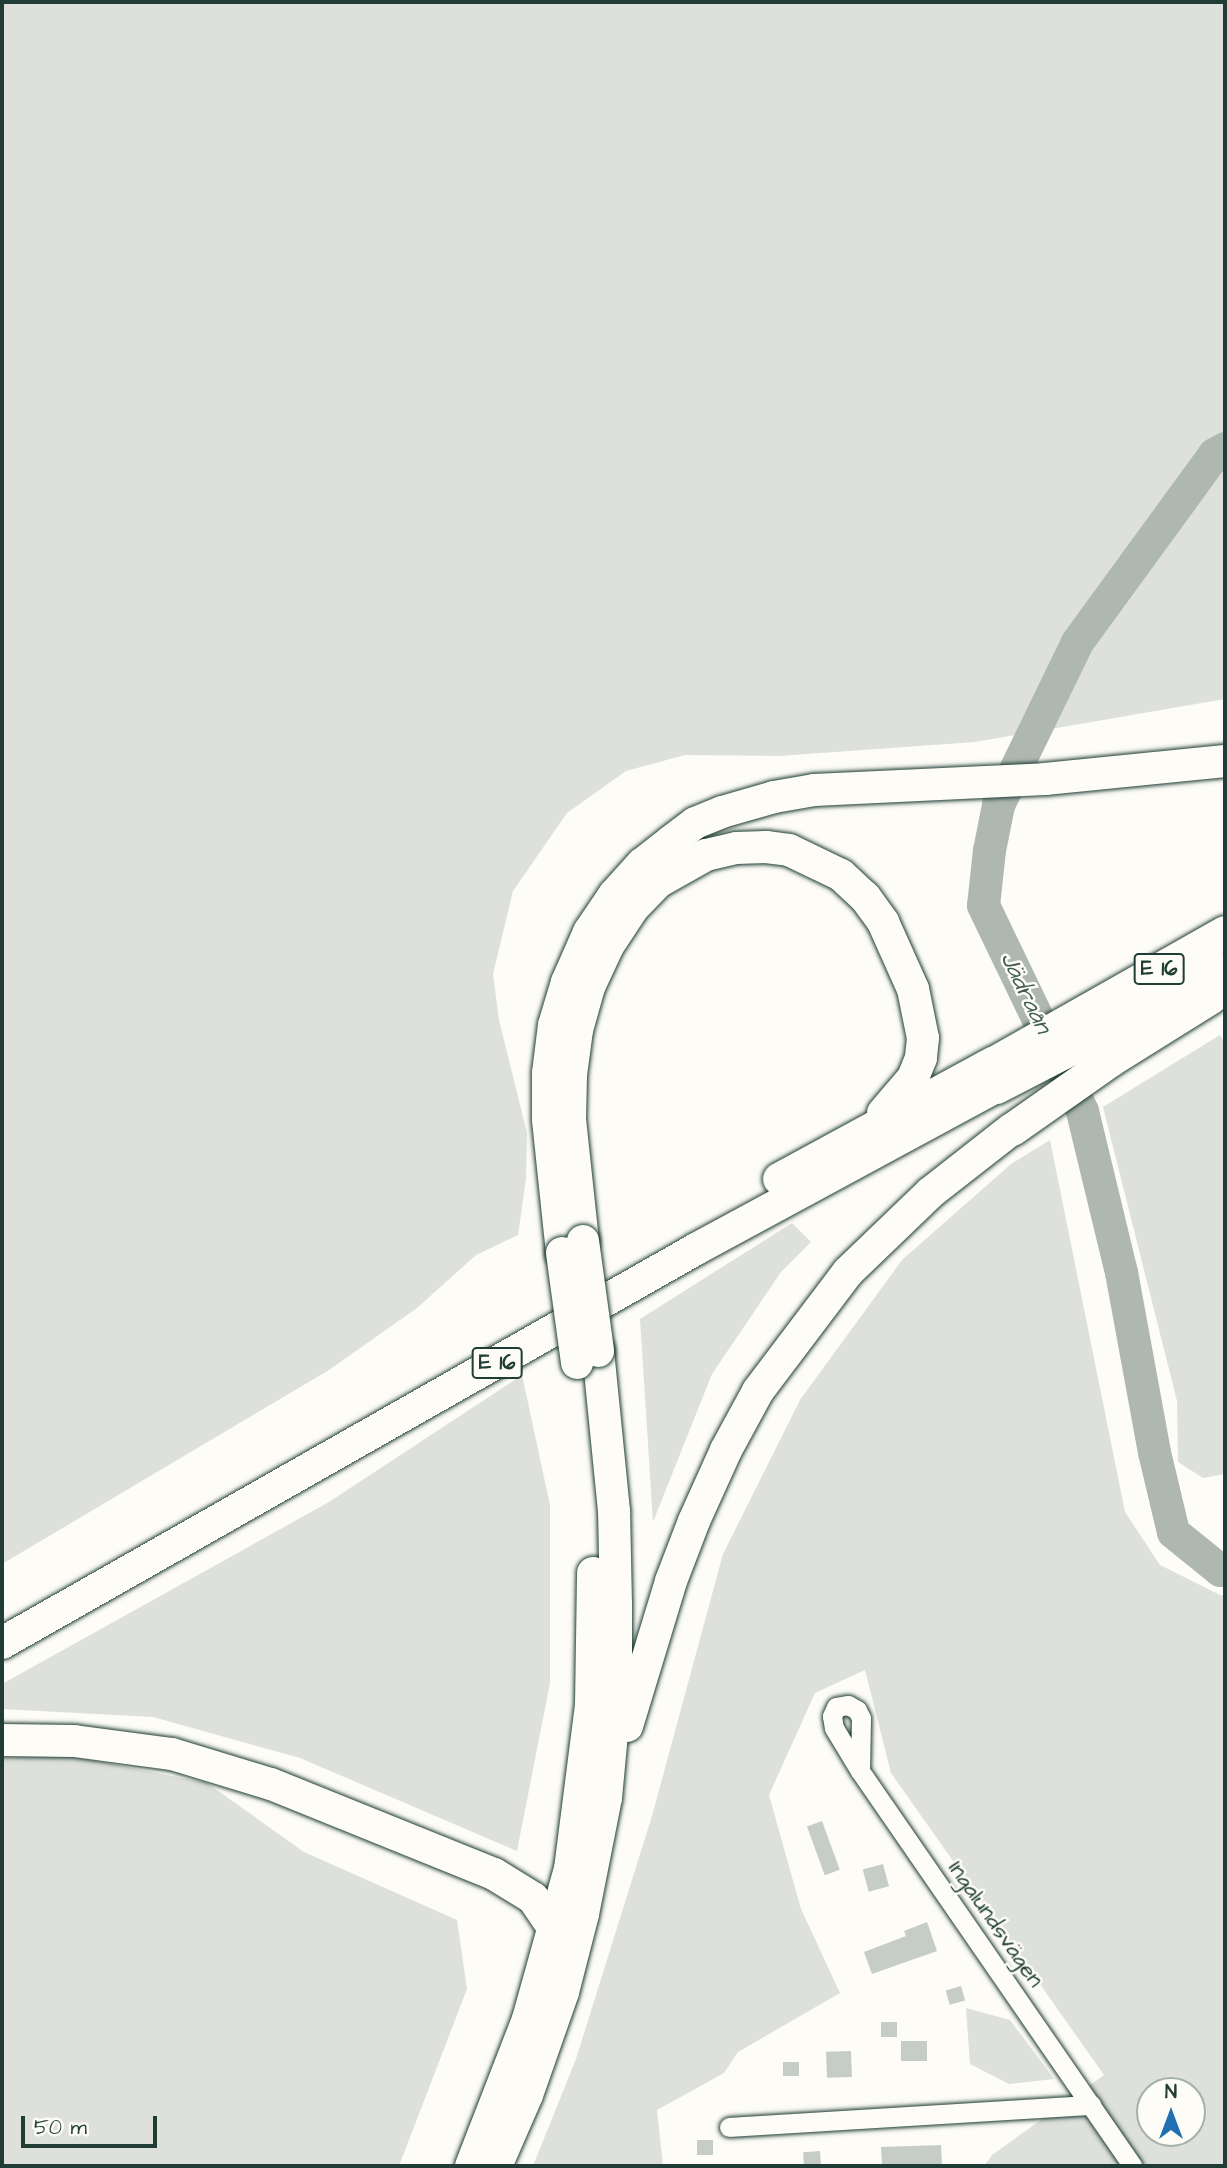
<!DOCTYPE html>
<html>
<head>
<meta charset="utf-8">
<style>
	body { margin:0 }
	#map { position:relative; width:1227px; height:2168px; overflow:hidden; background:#fdfcf7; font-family:"Architects Daughter",sans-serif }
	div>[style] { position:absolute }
	.green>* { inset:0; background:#dde0db }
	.river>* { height:33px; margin:-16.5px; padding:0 16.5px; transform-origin:16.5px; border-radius:16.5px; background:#aeb8b1 }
	.building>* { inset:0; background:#c6cdc7; transform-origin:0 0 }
	.roads { filter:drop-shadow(0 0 2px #1f3d34) drop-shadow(0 0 2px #1f3d34) }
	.minor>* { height:19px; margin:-9.5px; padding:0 9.5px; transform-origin:9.5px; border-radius:9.5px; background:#fdfcf7 }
	.trunk>* { height:32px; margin:-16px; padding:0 16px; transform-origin:16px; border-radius:16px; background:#fdfcf7 }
	.motorway>* { height:33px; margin:-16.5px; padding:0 16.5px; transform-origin:16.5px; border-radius:16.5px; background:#fdfcf7 }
	.bridges { filter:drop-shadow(0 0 2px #1f3d34) drop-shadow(0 0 2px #1f3d34) }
	.trunk-bridge>* { height:32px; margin:-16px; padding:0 16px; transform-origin:16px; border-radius:16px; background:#fdfcf7 }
	span { translate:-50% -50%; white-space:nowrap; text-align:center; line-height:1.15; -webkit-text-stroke:5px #fdfcf7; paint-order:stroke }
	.shield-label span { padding:2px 5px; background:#fdfcf7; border:2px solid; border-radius:5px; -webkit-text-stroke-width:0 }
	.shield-label { font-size:21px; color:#1f3d34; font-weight:700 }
	.street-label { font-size:23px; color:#1f3d34 }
	.water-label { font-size:24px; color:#435c53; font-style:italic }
	.frame { position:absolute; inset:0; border:4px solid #1f3d34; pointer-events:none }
	.north { position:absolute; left:1136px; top:2077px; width:70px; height:70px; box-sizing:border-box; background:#fdfcf7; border:2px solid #a4b0a9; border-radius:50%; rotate:0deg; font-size:19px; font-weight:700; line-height:28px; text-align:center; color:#1f3d34 }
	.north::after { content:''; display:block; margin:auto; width:24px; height:32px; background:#1f6fb2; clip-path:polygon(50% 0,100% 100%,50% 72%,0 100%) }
	.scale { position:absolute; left:21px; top:2116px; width:136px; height:32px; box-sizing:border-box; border:4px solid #1f3d34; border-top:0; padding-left:9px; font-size:21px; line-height:24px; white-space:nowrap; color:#1f3d34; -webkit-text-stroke:5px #fdfcf7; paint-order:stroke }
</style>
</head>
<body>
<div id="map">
	<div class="green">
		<i style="clip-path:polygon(2px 2px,1225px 2px,1225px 699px,975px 742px,779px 756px,685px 755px,626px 771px,567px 813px,513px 891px,493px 974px,499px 1020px,527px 1133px,526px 1179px,518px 1235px,476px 1255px,417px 1308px,329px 1370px,2px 1564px)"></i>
		<i style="clip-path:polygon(1220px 1035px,1225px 1043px,1225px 1474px,1203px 1478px,1178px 1462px,1177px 1401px,1103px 1107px)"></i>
		<i style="clip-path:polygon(evenodd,1050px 1140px,1125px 1512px,1160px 1565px,1220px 1595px,1225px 1595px,1225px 2166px,984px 2166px,992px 2155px,1104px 2075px,891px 1773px,865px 1670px,815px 1693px,769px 1795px,801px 1909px,840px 1993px,738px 2052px,724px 2073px,657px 2110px,663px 2166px,533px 2166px,576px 2059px,652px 1816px,723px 1554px,800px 1400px,902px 1260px,1011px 1164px,1050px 1140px,1150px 2091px,1192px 2091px,1192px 2133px,1150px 2133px,1150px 2091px)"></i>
		<i style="clip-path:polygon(792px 1223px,811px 1242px,781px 1272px,712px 1374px,653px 1522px,640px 1319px)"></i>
		<i style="clip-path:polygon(522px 1375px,550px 1505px,550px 1683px,517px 1851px,300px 1758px,153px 1717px,2px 1709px,2px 1684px,329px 1502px)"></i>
		<i style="clip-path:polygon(60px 1754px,207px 1783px,304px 1852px,457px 1920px,467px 1989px,399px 2166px,2px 2166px,2px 1758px)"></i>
		<i style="clip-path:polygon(966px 2008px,1010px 2020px,1054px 2079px,1009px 2084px,970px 2064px)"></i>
	</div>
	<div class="river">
		<i style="left:1225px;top:448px;width:13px;rotate:151deg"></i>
		<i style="left:1214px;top:454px;width:233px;rotate:126.1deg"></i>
		<i style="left:1077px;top:642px;width:181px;rotate:115.9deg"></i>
		<i style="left:998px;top:805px;width:46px;rotate:101.3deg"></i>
		<i style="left:989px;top:850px;width:55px;rotate:96.2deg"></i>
		<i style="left:983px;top:905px;width:229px;rotate:64.3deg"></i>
		<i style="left:1082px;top:1111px;width:166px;rotate:76.4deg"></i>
		<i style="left:1121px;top:1272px;width:183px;rotate:79.6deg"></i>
		<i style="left:1154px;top:1452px;width:82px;rotate:76.6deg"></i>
		<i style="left:1173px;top:1532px;width:60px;rotate:39deg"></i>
		<i style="left:1220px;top:1570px;width:5px"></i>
	</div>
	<div class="building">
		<i style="left:822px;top:1821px;width:52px;height:16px;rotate:70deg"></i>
		<i style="left:883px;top:1864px;width:23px;height:21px;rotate:75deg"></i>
		<i style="clip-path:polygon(927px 1922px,937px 1951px,872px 1974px,864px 1952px,906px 1936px,904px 1931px)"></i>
		<i style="left:961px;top:1986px;width:15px;height:16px;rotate:74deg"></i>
		<i style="left:881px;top:2022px;width:16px;height:15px"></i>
		<i style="left:901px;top:2041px;width:26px;height:20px"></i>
		<i style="left:851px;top:2051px;width:26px;height:25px;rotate:88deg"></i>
		<i style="left:783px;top:2062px;width:16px;height:14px"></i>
		<i style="left:713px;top:2140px;width:15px;height:16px;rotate:90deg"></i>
		<i style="clip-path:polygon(941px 2145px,942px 2166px,882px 2164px,881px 2147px)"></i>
		<i style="left:820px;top:2151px;width:15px;height:17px;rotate:86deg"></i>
	</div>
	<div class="roads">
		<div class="minor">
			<i style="left:860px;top:1771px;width:53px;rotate:-88.9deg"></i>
			<i style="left:861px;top:1718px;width:9px;rotate:-117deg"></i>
			<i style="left:857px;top:1710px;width:10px;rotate:-151deg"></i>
			<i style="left:848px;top:1705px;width:12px;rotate:171deg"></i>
			<i style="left:836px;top:1707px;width:10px;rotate:114deg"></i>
			<i style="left:832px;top:1716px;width:12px;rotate:81deg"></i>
			<i style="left:834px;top:1728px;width:50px;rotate:58.8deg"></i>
			<i style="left:860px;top:1771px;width:480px;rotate:55.4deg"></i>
			<i style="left:729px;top:2127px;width:363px;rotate:-3.5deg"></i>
		</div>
		<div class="trunk">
			<i style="left:779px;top:1179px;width:243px;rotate:-28.5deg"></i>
			<i style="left:583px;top:1241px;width:122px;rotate:-96.1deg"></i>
			<i style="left:570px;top:1120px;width:45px;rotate:-88.7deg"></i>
			<i style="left:571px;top:1075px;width:45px;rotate:-82.4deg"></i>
			<i style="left:577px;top:1030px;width:45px;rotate:-74.4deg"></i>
			<i style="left:589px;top:987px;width:45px;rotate:-65.1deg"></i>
			<i style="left:608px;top:946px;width:45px;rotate:-56.7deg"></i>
			<i style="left:633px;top:908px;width:36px;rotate:-46deg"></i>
			<i style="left:658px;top:882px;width:55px;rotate:-29.4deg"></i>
			<i style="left:706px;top:855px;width:31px;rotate:-13deg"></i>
			<i style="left:736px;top:848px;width:30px;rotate:-2deg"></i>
			<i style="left:766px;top:847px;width:23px;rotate:7deg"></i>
			<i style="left:789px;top:850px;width:58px;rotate:25.7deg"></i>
			<i style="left:841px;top:875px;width:33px;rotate:43deg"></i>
			<i style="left:865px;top:897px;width:31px;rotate:54deg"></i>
			<i style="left:883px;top:922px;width:73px;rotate:65.9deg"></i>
			<i style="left:913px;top:989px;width:50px;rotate:78.5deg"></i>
			<i style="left:923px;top:1038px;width:20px;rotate:96deg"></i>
			<i style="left:921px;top:1058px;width:22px;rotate:112deg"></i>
			<i style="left:913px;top:1078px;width:46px;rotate:130.6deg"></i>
			<i style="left:562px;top:1253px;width:135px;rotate:-96deg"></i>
			<i style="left:548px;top:1119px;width:46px;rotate:-90deg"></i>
			<i style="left:548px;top:1073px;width:48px;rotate:-82.9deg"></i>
			<i style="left:554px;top:1025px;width:45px;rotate:-73.2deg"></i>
			<i style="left:567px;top:982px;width:55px;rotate:-66.3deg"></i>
			<i style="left:589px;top:932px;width:45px;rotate:-56deg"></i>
			<i style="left:614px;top:895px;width:42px;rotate:-47.9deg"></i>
			<i style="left:642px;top:864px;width:36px;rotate:-38deg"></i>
			<i style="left:670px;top:842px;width:31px;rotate:-37deg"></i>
			<i style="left:695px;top:823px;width:29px;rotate:-22deg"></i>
			<i style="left:722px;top:812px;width:54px;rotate:-16.1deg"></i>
			<i style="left:774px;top:797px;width:41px;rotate:-9.9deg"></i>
			<i style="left:814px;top:790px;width:231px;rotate:-2.7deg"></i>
			<i style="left:1045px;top:779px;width:181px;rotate:-5.7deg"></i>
			<i style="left:2px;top:1643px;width:798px;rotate:-29.58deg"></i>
			<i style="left:696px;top:1249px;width:341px;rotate:-28.4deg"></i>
			<i style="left:627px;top:1726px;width:152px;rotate:-73.1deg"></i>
			<i style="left:671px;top:1581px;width:64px;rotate:-69deg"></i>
			<i style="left:694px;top:1521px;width:78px;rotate:-65.7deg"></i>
			<i style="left:726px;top:1450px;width:67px;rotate:-61.5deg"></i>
			<i style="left:758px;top:1391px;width:149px;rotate:-52.9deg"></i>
			<i style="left:848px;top:1272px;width:114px;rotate:-43.9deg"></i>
			<i style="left:930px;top:1193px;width:104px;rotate:-38deg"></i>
			<i style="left:2px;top:1740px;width:72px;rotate:0.8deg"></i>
			<i style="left:74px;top:1741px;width:99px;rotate:7.6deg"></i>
			<i style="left:172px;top:1754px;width:103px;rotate:16.9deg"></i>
			<i style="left:271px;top:1784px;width:240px;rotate:22deg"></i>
			<i style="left:494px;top:1874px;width:46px;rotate:31.6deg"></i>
			<i style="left:533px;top:1898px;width:37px;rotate:56deg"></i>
			<i style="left:471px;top:2166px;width:158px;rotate:-68.8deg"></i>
			<i style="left:528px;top:2019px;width:156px;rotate:-74.4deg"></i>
			<i style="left:570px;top:1869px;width:166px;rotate:-82.7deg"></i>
			<i style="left:591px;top:1704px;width:131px;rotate:-89.1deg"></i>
			<i style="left:496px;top:2166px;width:77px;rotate:-66.4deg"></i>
			<i style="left:527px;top:2095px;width:109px;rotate:-70.7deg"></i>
			<i style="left:563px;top:1992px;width:81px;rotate:-75.6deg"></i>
			<i style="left:583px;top:1914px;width:118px;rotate:-78.8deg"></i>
			<i style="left:606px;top:1798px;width:107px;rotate:-84.7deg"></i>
			<i style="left:616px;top:1691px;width:86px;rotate:-90deg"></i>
			<i style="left:616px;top:1605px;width:94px;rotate:-91.2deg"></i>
			<i style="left:614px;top:1511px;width:161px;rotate:-95.7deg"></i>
		</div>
		<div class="motorway">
			<i style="left:993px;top:1063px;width:266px;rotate:-29.5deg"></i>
			<i style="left:996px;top:1087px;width:258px;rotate:-27.3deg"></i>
			<i style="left:1012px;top:1129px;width:120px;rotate:-35.1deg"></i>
			<i style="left:1110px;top:1060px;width:119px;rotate:-32deg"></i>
		</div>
	</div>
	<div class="bridges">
		<div class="trunk-bridge">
			<i style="left:583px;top:1241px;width:111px;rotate:82.2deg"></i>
			<i style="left:562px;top:1253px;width:111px;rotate:82.2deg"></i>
		</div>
	</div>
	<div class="shield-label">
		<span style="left:1159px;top:969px">E 16</span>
		<span style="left:497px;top:1363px">E 16</span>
	</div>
	<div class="street-label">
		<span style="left:996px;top:1924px;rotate:55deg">Ingalundsvägen</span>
	</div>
	<div class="water-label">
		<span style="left:1025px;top:993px;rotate:64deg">Jädraån</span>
	</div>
	<div class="frame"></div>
	<div class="north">N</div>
	<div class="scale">50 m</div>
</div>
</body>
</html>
